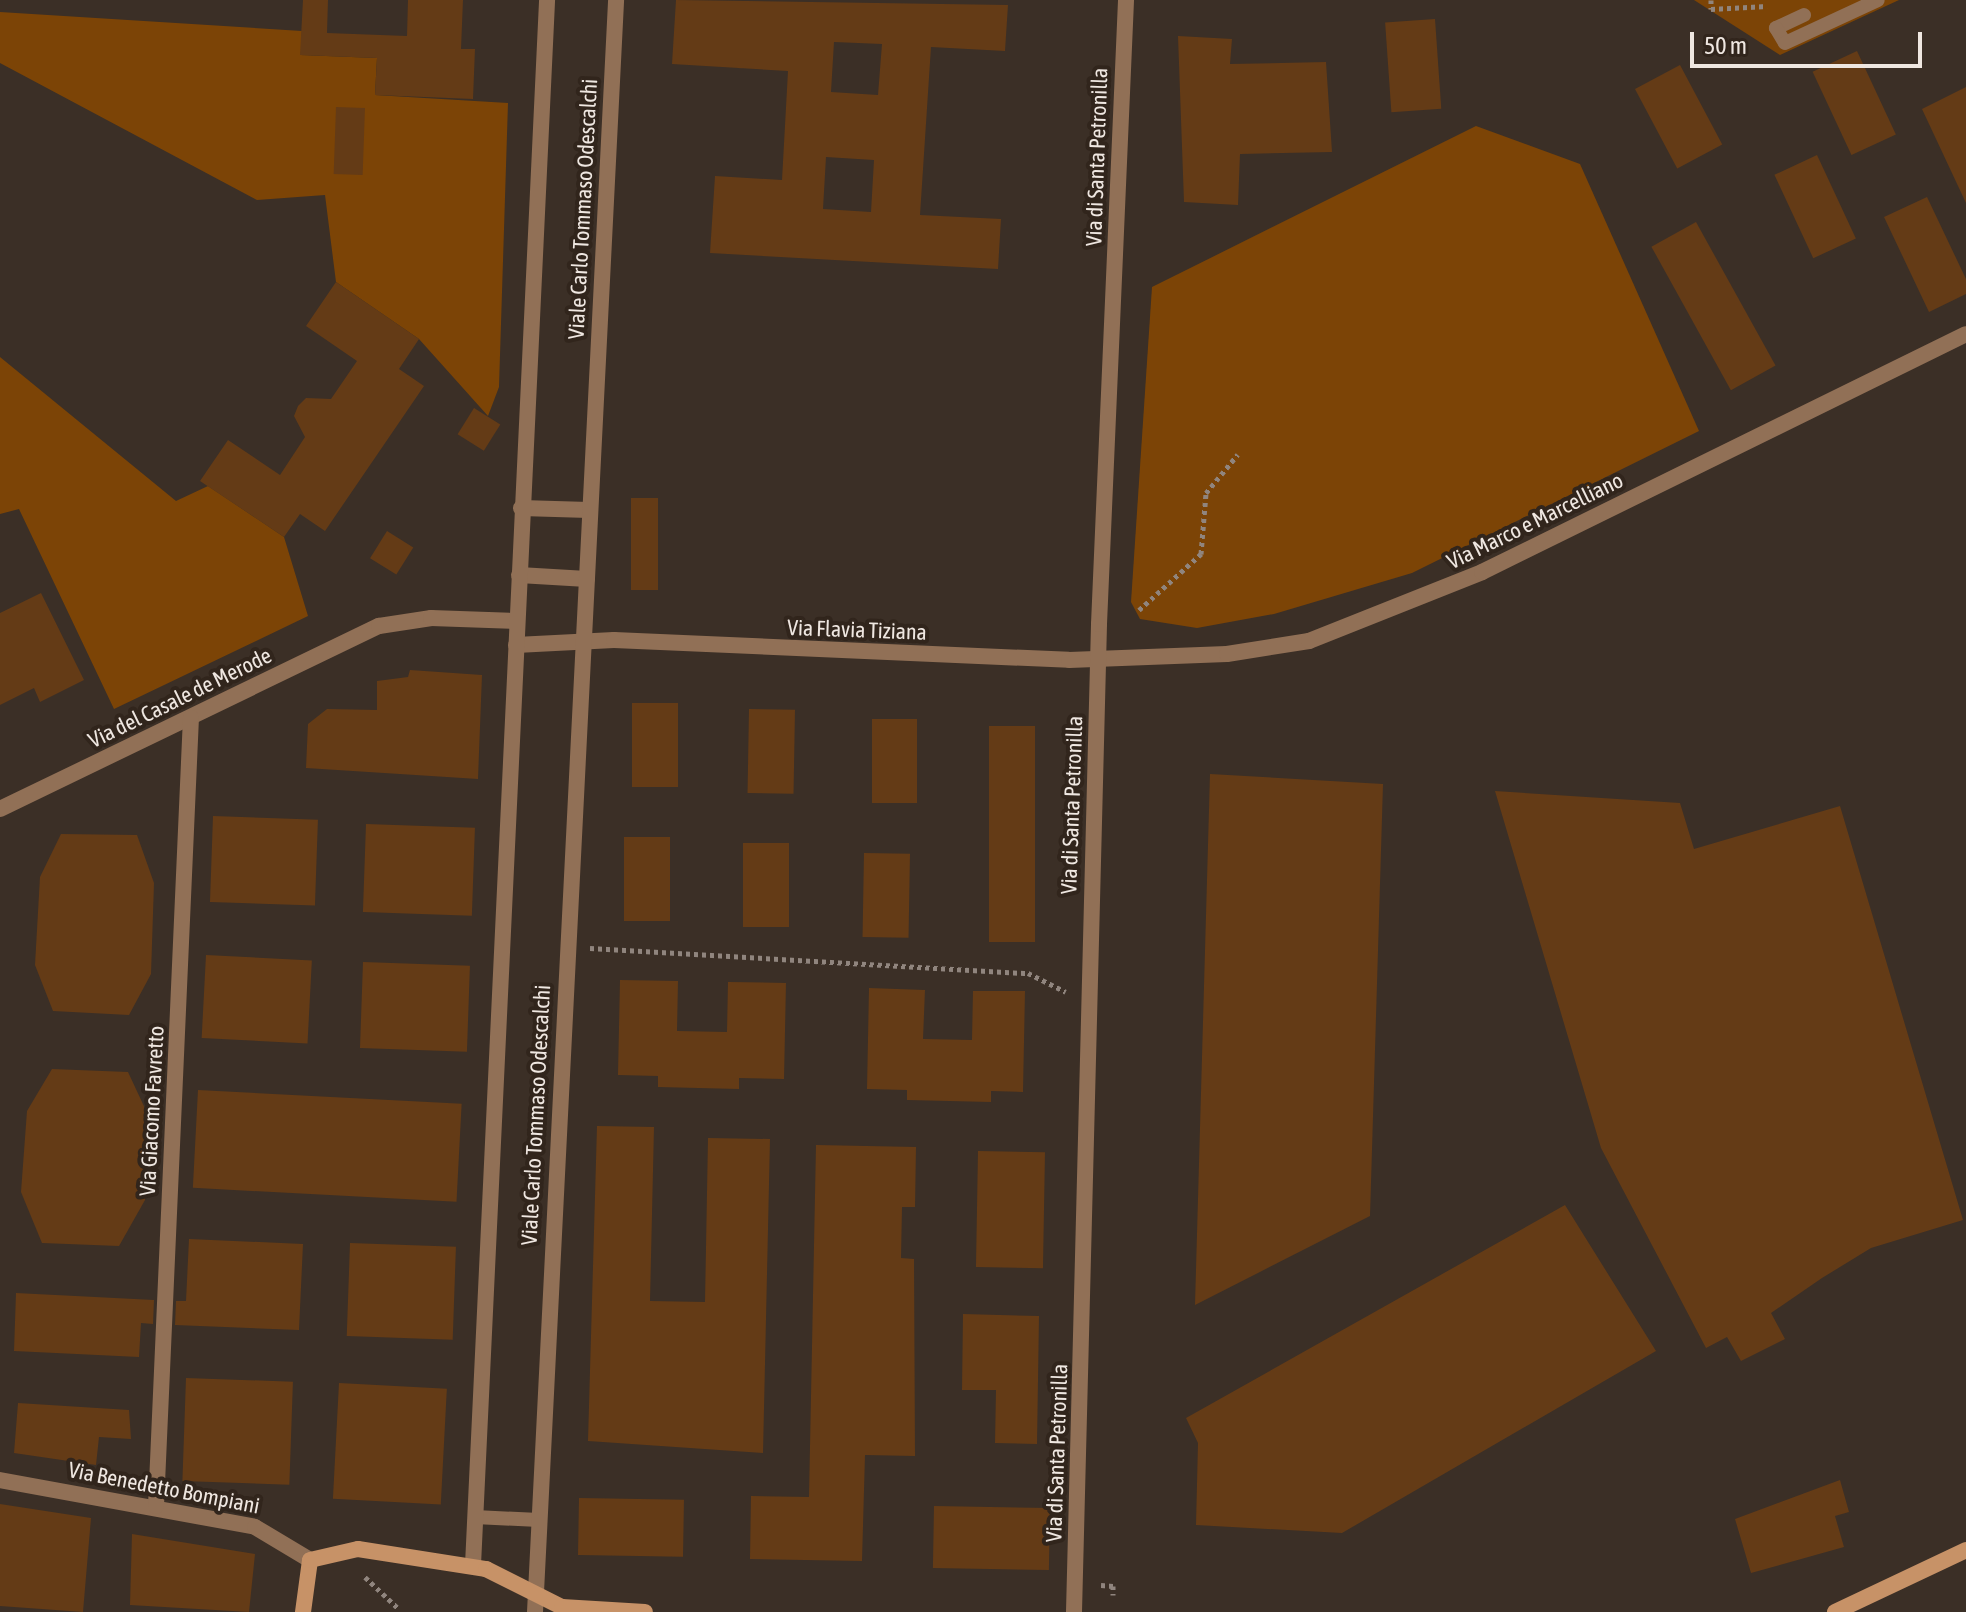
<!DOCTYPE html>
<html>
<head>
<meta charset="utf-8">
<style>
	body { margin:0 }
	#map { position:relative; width:1966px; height:1612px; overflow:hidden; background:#3b2f26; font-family:"Asap Condensed",sans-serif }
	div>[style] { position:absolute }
	.green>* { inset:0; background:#7c4406 }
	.building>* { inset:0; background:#643b16; transform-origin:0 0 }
	.path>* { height:5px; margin-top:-2.5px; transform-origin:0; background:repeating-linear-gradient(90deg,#90857e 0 4px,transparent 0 8px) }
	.service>* { height:14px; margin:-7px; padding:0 7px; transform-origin:7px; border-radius:7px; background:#917056 }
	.minor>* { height:16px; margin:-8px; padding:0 8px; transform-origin:8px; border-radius:8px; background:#917056 }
	.secondary>* { height:16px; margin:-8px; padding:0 8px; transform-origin:8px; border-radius:8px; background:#c79267 }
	span { translate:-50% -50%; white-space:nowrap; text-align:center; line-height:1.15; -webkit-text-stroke:8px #31251c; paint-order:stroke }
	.street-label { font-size:22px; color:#efe7e1 }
	.scale { position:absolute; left:1690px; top:32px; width:232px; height:36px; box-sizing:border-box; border:4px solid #efe7e1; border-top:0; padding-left:10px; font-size:24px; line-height:28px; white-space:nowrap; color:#efe7e1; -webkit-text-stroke:6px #31251c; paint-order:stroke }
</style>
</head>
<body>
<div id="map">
	<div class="green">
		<i style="clip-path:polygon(1694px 0,1899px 0,1780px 55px)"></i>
		<i style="clip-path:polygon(0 12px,302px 31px,301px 55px,377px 58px,375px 95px,508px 103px,499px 387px,488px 416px,419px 339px,336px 282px,325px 195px,257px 200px,0 63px)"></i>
		<i style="clip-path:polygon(1476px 126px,1580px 164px,1699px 431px,1412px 573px,1274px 614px,1197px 628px,1140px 619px,1131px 602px,1152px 287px)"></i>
		<i style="clip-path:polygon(0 357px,176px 501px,208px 486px,284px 537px,308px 616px,114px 709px,19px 509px,0 514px)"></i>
	</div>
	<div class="building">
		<i style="clip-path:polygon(303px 0,328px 0,327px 33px,407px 36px,408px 0,463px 0,461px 49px,475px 49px,473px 99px,375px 95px,377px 58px,300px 55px)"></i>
		<i style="clip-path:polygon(evenodd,676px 0,1008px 5px,1005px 51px,931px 47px,920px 215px,1001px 219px,998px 269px,710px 253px,715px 176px,782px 180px,788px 71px,672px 64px,676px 0,834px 42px,882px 44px,878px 95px,831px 92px,834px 42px,676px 0,826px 157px,874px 160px,871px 212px,823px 209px,826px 157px)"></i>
		<i style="left:1435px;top:19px;width:90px;height:50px;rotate:86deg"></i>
		<i style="clip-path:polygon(1178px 36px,1232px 39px,1230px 64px,1326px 62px,1332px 152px,1240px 154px,1238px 205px,1184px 202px)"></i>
		<i style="left:1857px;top:51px;width:92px;height:49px;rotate:65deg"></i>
		<i style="left:1680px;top:65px;width:90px;height:51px;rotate:62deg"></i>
		<i style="clip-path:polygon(1966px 87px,1966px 203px,1922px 109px)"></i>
		<i style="left:336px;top:107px;width:29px;height:67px;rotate:2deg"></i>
		<i style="left:1817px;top:155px;width:92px;height:47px;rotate:65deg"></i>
		<i style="clip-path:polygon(1927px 197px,1966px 279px,1966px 294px,1929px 312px,1884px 217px)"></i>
		<i style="left:1696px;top:222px;width:164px;height:51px;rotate:61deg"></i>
		<i style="clip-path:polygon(336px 282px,419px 339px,399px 369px,424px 386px,325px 531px,300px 514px,284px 537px,200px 481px,228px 440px,280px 475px,305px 437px,294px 416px,298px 406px,306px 398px,331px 399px,357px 361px,306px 326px)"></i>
		<i style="left:474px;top:408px;width:31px;height:31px;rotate:32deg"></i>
		<i style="left:631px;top:498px;width:27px;height:92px"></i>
		<i style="left:387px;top:531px;width:31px;height:32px;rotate:32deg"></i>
		<i style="clip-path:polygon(41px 593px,84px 680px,40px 702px,34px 688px,0 705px,0 613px)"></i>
		<i style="clip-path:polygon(410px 670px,482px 675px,478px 779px,306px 768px,308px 724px,327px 709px,377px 710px,377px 681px,408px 677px)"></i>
		<i style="left:632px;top:703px;width:46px;height:84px"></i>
		<i style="left:749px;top:709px;width:46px;height:84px;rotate:1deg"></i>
		<i style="left:872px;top:719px;width:45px;height:84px"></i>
		<i style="left:989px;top:726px;width:46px;height:216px"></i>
		<i style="clip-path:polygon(1210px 774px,1383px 784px,1370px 1216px,1195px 1305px)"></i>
		<i style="clip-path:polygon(1495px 791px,1680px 803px,1694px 849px,1840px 806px,1963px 1220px,1871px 1248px,1822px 1278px,1771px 1313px,1785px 1339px,1741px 1361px,1727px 1337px,1706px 1348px,1601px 1148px)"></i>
		<i style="left:213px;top:816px;width:105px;height:86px;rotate:2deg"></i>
		<i style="left:366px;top:824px;width:109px;height:88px;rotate:2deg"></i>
		<i style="clip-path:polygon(61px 834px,137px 835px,154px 883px,151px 974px,129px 1015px,53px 1011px,35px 965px,40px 877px)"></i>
		<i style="left:624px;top:837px;width:46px;height:84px"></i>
		<i style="left:743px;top:843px;width:46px;height:84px"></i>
		<i style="left:864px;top:853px;width:46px;height:84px;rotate:1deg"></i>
		<i style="left:206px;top:955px;width:106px;height:83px;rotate:3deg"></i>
		<i style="left:363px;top:962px;width:107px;height:86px;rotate:2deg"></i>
		<i style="clip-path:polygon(620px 980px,678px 981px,677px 1031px,727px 1032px,728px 982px,786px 983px,784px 1079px,739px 1078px,739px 1089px,658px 1087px,658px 1076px,618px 1075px)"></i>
		<i style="clip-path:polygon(869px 988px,925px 990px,923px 1039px,972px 1040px,973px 991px,1025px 991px,1023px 1092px,991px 1091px,991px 1102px,907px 1100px,907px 1090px,867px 1089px)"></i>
		<i style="clip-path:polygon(52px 1069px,128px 1072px,149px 1117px,145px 1200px,119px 1246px,42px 1243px,21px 1192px,27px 1111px)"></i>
		<i style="left:198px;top:1090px;width:264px;height:98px;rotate:3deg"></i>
		<i style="clip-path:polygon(597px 1126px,654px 1127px,650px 1301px,705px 1302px,708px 1138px,770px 1139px,763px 1453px,588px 1441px)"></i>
		<i style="clip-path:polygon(816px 1145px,916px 1147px,915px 1207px,902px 1207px,901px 1258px,914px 1259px,915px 1456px,865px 1455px,862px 1561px,750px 1559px,751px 1496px,809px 1497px)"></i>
		<i style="left:978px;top:1151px;width:67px;height:116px;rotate:1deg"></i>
		<i style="clip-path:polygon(1565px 1205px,1656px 1351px,1342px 1533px,1196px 1525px,1198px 1443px,1186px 1418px)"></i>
		<i style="clip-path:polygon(189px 1239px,303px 1244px,299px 1330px,175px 1325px,176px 1301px,186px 1301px)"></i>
		<i style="left:350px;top:1243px;width:106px;height:93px;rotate:2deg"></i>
		<i style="clip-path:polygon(16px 1293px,154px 1300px,153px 1324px,141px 1323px,139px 1357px,14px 1351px)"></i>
		<i style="clip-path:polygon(963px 1314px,1039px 1316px,1037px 1444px,995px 1443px,996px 1390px,962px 1390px)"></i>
		<i style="left:186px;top:1378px;width:107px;height:103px;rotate:2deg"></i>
		<i style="left:339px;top:1383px;width:108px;height:116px;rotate:3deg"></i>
		<i style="clip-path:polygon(18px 1403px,129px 1410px,131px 1439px,99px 1437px,96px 1465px,14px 1453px)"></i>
		<i style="clip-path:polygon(1840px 1480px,1849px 1512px,1835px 1516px,1844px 1547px,1751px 1573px,1735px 1519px)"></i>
		<i style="left:579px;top:1498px;width:105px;height:57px;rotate:1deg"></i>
		<i style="clip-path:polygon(0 1504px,91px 1518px,83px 1612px,0 1606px)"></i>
		<i style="left:934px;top:1506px;width:116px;height:62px;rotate:1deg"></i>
		<i style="clip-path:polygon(132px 1534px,255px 1554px,249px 1612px,130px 1605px)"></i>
	</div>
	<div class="path">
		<i style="left:1711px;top:0;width:9px;rotate:90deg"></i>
		<i style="left:1711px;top:9px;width:56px;rotate:-3.1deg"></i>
		<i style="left:1139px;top:610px;width:84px;rotate:-42.1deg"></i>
		<i style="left:1201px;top:554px;width:61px;rotate:-85.3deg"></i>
		<i style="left:1206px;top:493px;width:50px;rotate:-50.6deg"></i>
		<i style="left:590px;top:948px;width:439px;rotate:3.3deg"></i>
		<i style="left:1028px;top:973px;width:42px;rotate:26.6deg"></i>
		<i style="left:365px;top:1577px;width:47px;rotate:43.3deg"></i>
		<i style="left:1101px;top:1585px;width:12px;rotate:5deg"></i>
		<i style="left:1113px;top:1586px;width:9px;rotate:90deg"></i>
	</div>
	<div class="service">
		<i style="left:1804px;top:15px;width:31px;rotate:155deg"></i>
		<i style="left:1776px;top:28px;width:17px;rotate:59deg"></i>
		<i style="left:1785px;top:43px;width:102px;rotate:-24.8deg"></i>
		<i style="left:475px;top:1517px;width:64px;rotate:2.7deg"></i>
	</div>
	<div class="minor">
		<i style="left:521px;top:508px;width:68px;rotate:1.7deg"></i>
		<i style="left:519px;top:575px;width:68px;rotate:3.4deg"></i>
		<i style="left:516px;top:645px;width:98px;rotate:-2.9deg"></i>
		<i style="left:614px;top:640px;width:455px;rotate:2.5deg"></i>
		<i style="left:1069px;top:660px;width:158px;rotate:-2.2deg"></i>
		<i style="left:1227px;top:654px;width:83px;rotate:-9deg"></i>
		<i style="left:1309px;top:641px;width:186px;rotate:-21.7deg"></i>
		<i style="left:1482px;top:572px;width:539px;rotate:-26.18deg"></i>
		<i style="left:0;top:809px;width:421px;rotate:-25.8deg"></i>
		<i style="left:379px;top:626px;width:53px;rotate:-8.7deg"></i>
		<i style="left:431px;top:618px;width:85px;rotate:2deg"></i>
		<i style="left:0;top:1480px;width:259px;rotate:10.4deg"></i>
		<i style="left:255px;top:1527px;width:64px;rotate:31deg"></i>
		<i style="left:156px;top:1506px;width:789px;rotate:-87.46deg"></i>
		<i style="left:473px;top:1565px;width:1567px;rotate:-87.29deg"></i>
		<i style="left:535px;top:1612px;width:1614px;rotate:-87.12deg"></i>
		<i style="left:1074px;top:1612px;width:988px;rotate:-88.55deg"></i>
		<i style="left:1099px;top:624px;width:625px;rotate:-87.52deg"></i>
	</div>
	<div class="secondary">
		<i style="left:303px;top:1612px;width:52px;rotate:-82.3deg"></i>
		<i style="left:310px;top:1560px;width:49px;rotate:-12.9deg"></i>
		<i style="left:358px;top:1549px;width:130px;rotate:8.9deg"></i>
		<i style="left:486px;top:1569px;width:85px;rotate:26.6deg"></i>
		<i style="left:562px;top:1607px;width:83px;rotate:3.4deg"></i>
		<i style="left:1835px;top:1612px;width:145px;rotate:-25.3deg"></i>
	</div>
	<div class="street-label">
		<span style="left:1097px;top:157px;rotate:-88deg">Via di Santa Petronilla</span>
		<span style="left:583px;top:209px;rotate:-87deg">Viale Carlo Tommaso Odescalchi</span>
		<span style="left:1535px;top:521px;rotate:-26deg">Via Marco e Marcelliano</span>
		<span style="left:857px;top:630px;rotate:2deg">Via Flavia Tiziana</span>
		<span style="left:180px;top:698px;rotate:-26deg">Via del Casale de Merode</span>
		<span style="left:1072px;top:805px;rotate:-88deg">Via di Santa Petronilla</span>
		<span style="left:152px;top:1111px;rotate:-87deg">Via Giacomo Favretto</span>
		<span style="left:536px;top:1115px;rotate:-87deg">Viale Carlo Tommaso Odescalchi</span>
		<span style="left:1057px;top:1453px;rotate:-88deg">Via di Santa Petronilla</span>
		<span style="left:164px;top:1488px;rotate:11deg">Via Benedetto Bompiani</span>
	</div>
	<div class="scale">50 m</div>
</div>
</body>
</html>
